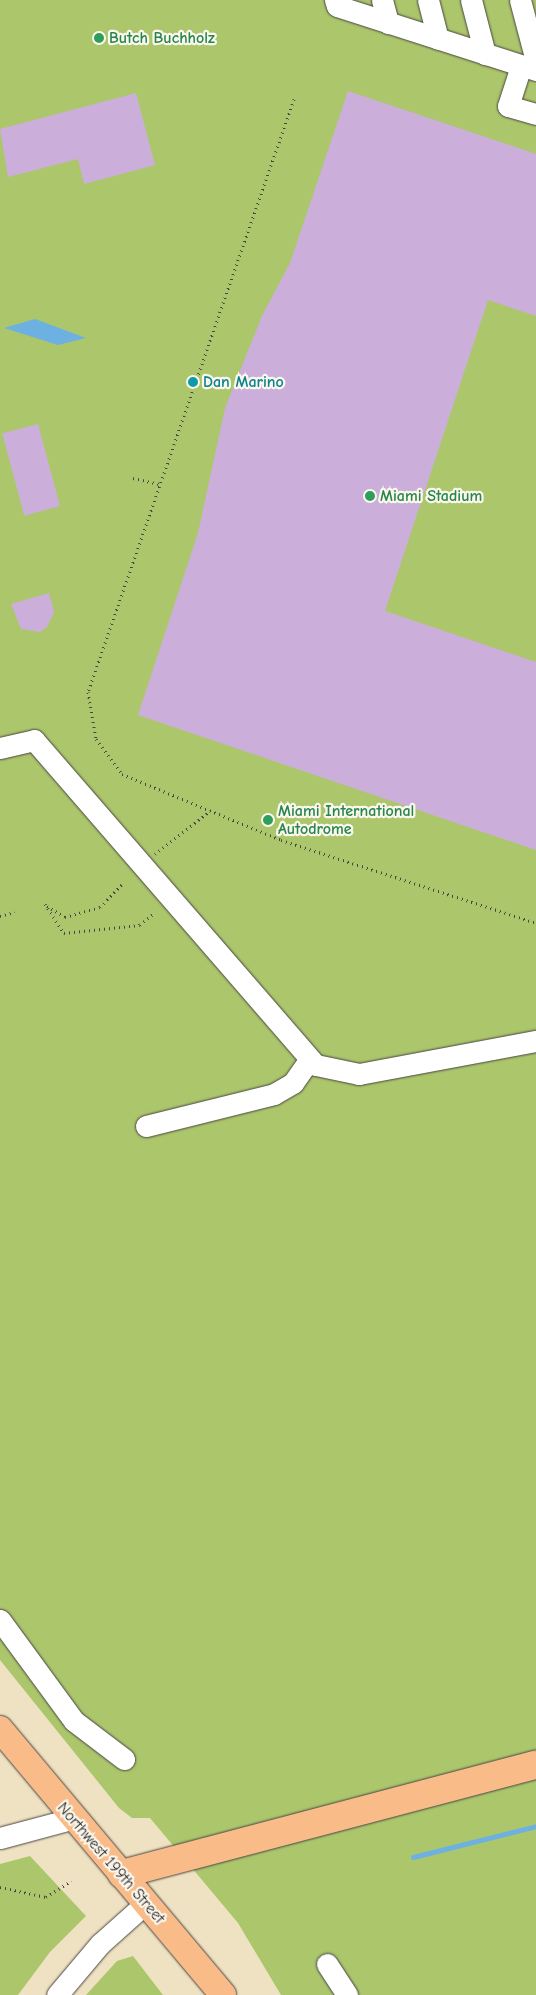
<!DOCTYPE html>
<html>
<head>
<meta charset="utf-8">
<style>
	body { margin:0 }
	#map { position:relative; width:536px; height:1995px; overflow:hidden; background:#efe2c2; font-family:"Comic Neue",sans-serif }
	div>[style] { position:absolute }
	.green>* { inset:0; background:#acc66c }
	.water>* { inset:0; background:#6db0e2 }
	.stream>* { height:5px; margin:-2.5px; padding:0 2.5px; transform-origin:2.5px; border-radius:2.5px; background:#6db0e2 }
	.building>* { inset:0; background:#cbafda; transform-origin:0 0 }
	.path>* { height:3px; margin-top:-1.5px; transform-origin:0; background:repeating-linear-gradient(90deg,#484642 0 1px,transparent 0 5px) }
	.roads { filter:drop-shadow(0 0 1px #484642) drop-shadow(0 0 1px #484642) }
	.minor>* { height:21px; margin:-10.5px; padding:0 10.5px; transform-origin:10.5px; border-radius:10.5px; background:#fff }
	.major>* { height:26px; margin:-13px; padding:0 13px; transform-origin:13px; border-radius:13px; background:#f9bc89 }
	.highway>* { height:28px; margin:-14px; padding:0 14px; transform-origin:14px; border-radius:14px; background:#f9bc89 }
	.dots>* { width:14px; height:14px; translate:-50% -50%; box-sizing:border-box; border:2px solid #fbf7ec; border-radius:50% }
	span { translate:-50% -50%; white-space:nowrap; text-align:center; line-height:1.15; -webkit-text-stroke:4.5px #fbf7ec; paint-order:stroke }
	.leisure-label { font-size:16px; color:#27864d; font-weight:700 }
	.left { translate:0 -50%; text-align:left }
	.culture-label { font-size:16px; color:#0d838f; font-weight:700 }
	.street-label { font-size:16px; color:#2b2b2b }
</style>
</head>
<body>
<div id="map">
	<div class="green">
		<i style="clip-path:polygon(0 0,536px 0,536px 1995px,281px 1995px,238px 1923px,150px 1818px,132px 1818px,119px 1808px,0 1660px)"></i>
		<i style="clip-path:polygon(30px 1856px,86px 1916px,50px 1952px,18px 1995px,0 1995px,0 1864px)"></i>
		<i style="clip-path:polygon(133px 1956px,163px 1995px,86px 1995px,117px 1961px)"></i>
	</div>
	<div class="water">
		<i style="clip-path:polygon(35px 319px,86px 338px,58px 345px,4px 328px)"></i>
	</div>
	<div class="stream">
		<i style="left:413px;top:1857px;width:127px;rotate:-14.1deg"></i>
	</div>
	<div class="building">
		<i style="clip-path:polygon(348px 91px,536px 154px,536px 316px,488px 300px,385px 611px,536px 662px,536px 850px,138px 715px,198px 533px,225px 408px,262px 316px,290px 263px)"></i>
		<i style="clip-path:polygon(136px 93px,155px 165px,84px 184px,78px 159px,8px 177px,0 129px)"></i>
		<i style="left:38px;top:424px;width:85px;height:37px;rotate:75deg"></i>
		<i style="clip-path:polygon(49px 593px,54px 612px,47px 627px,40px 632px,21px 629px,11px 604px)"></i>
	</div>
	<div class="path">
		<i style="left:294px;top:99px;width:628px;rotate:109.16deg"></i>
		<i style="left:88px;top:692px;width:48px;rotate:80.3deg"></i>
		<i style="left:96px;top:739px;width:44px;rotate:53.4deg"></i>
		<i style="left:122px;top:774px;width:172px;rotate:22.5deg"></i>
		<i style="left:281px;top:840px;width:268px;rotate:18deg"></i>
		<i style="left:133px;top:478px;width:27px;rotate:13deg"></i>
		<i style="left:155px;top:854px;width:70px;rotate:-38deg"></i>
		<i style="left:45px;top:904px;width:35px;rotate:57deg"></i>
		<i style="left:64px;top:933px;width:76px;rotate:-6deg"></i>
		<i style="left:140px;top:925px;width:16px;rotate:-40deg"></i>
		<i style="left:47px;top:906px;width:21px;rotate:31deg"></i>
		<i style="left:65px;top:917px;width:36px;rotate:-16deg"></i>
		<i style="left:100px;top:907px;width:33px;rotate:-46deg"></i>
		<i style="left:0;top:916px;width:15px;rotate:-16deg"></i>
		<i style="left:0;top:1887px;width:47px;rotate:12.3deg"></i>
		<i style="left:46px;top:1897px;width:30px;rotate:-33deg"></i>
	</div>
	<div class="roads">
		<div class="minor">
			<i style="left:335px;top:0;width:6px;rotate:72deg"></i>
			<i style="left:337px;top:6px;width:209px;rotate:17.8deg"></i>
			<i style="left:382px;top:0;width:24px;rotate:75deg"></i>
			<i style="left:428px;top:0;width:40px;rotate:75.6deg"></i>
			<i style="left:471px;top:0;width:56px;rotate:75.5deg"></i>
			<i style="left:520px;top:0;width:63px;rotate:75.3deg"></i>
			<i style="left:521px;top:66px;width:42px;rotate:108deg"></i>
			<i style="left:508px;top:106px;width:29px;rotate:16deg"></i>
			<i style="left:0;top:748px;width:35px;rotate:-13deg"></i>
			<i style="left:34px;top:740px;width:430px;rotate:49.1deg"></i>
			<i style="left:316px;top:1065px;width:44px;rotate:11.8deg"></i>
			<i style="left:359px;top:1074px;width:180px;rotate:-10.6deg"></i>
			<i style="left:146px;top:1126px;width:132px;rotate:-14deg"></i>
			<i style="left:274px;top:1094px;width:22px;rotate:-30deg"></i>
			<i style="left:293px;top:1083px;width:29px;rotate:-55deg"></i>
			<i style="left:0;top:1620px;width:125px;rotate:53.8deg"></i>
			<i style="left:74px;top:1721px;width:63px;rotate:37.2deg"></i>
			<i style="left:0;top:1838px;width:73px;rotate:-15deg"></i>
			<i style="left:327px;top:1964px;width:37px;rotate:57deg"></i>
			<i style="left:57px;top:1995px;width:67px;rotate:-49.9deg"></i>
			<i style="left:100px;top:1944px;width:63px;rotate:-41.8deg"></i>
		</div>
		<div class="major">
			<i style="left:0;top:1729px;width:347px;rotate:50deg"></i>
		</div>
		<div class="highway">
			<i style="left:122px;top:1874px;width:428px;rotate:-14.8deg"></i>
		</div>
	</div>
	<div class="dots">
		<i style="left:99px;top:38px;background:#2e9e5b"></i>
		<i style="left:193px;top:382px;background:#0f9aa8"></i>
		<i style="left:370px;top:496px;background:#2e9e5b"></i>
		<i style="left:268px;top:820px;background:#2e9e5b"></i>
	</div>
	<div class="leisure-label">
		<span class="left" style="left:109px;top:38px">Butch Buchholz</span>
		<span class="left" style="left:380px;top:496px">Miami Stadium</span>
		<span class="left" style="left:278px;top:820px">Miami International<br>Autodrome</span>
	</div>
	<div class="culture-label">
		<span class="left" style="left:203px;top:382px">Dan Marino</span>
	</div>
	<div class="street-label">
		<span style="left:111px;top:1863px;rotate:49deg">Northwest 199th Street</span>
	</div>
</div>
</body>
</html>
